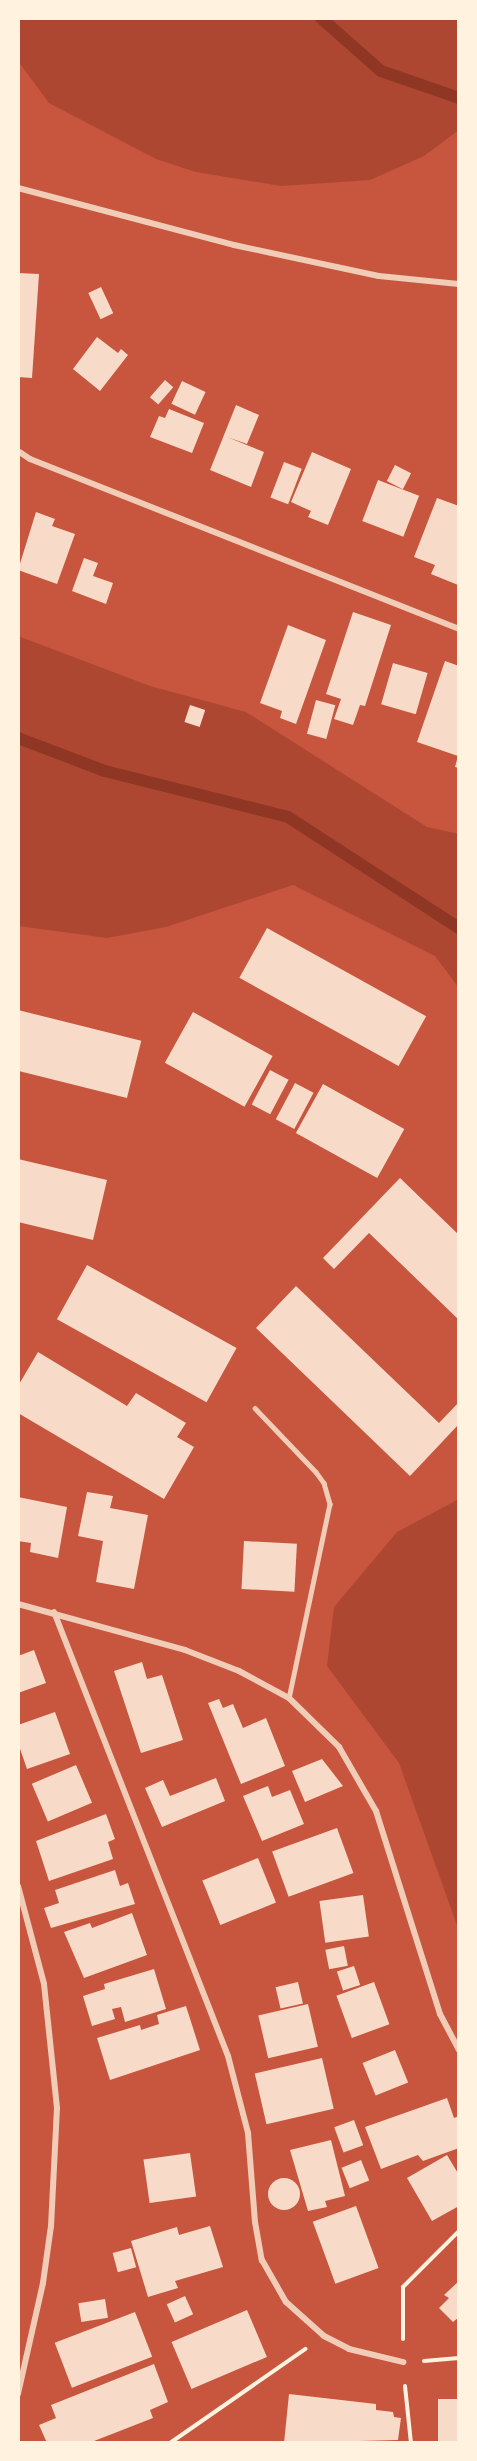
<!DOCTYPE html>
<html>
<head>
<meta charset="utf-8">
<style>
	body { margin:0 }
	#map { position:relative; width:477px; height:2461px; overflow:hidden; background:#c8553d; font-family:Signika,sans-serif }
	div>[style] { position:absolute }
	.green>* { inset:0; background:#ae4732 }
	.stream>* { height:12px; margin:-6px; padding:0 6px; transform-origin:6px; border-radius:6px; background:#8f3625 }
	.building>* { inset:0; background:#f7dbc8; transform-origin:0 0 }
	.round { border-radius:50% }
	.path>* { height:4px; margin:-2px; padding:0 2px; transform-origin:2px; border-radius:2px; background:#fff3e0 }
	.service>* { height:4.5px; margin:-2.25px; padding:0 2.25px; transform-origin:2.25px; border-radius:2.25px; background:#f1ccb7 }
	.minor>* { height:6px; margin:-3px; padding:0 3px; transform-origin:3px; border-radius:3px; background:#f1ccb7 }
	span { translate:-50% -50%; white-space:nowrap; text-align:center; line-height:1.15; -webkit-text-stroke:5px #fff3e0; paint-order:stroke }
	.frame { position:absolute; inset:0; border:20px solid #fff3e0; pointer-events:none }
</style>
</head>
<body>
<div id="map">
	<div class="green">
		<i style="clip-path:polygon(18px 18px,459px 18px,459px 130px,424px 156px,370px 180px,281px 186px,196px 172px,156px 159px,49px 103px,18px 61px)"></i>
		<i style="clip-path:polygon(18px 636px,150px 686px,246px 712px,427px 827px,459px 834px,459px 988px,435px 956px,293px 885px,166px 927px,107px 938px,18px 926px)"></i>
		<i style="clip-path:polygon(459px 1499px,459px 1931px,399px 1763px,327px 1666px,334px 1607px,397px 1532px)"></i>
	</div>
	<div class="stream">
		<i style="left:321px;top:18px;width:80px;rotate:41.5deg"></i>
		<i style="left:381px;top:71px;width:83px;rotate:19.1deg"></i>
		<i style="left:18px;top:738px;width:93px;rotate:20.8deg"></i>
		<i style="left:105px;top:771px;width:189px;rotate:14.1deg"></i>
		<i style="left:288px;top:817px;width:204px;rotate:33deg"></i>
	</div>
	<div class="building">
		<i style="clip-path:polygon(18px 273px,39px 274px,32px 378px,18px 377px)"></i>
		<i style="left:101px;top:287px;width:29px;height:14px;rotate:65deg"></i>
		<i style="clip-path:polygon(97px 337px,118px 353px,121px 349px,128px 355px,100px 391px,73px 369px)"></i>
		<i style="left:165px;top:380px;width:11px;height:23px;rotate:41deg"></i>
		<i style="left:182px;top:381px;width:26px;height:25px;rotate:25deg"></i>
		<i style="clip-path:polygon(236px 405px,259px 415px,247px 444px,227px 437px,264px 452px,251px 487px,210px 470px)"></i>
		<i style="clip-path:polygon(169px 409px,204px 423px,192px 453px,150px 437px,159px 416px,165px 418px)"></i>
		<i style="clip-path:polygon(312px 452px,351px 469px,328px 525px,308px 517px,311px 511px,291px 502px)"></i>
		<i style="left:284px;top:462px;width:19px;height:38px;rotate:21deg"></i>
		<i style="left:395px;top:465px;width:18px;height:18px;rotate:27deg"></i>
		<i style="left:378px;top:480px;width:44px;height:44px;rotate:21deg"></i>
		<i style="clip-path:polygon(437px 498px,459px 506px,458px 585px,431px 574px,435px 565px,414px 557px)"></i>
		<i style="clip-path:polygon(36px 512px,55px 519px,52px 526px,75px 534px,57px 584px,18px 570px)"></i>
		<i style="clip-path:polygon(84px 558px,98px 563px,93px 576px,113px 583px,106px 604px,72px 591px)"></i>
		<i style="clip-path:polygon(353px 612px,391px 625px,365px 706px,360px 705px,353px 725px,334px 719px,341px 699px,326px 694px)"></i>
		<i style="clip-path:polygon(288px 625px,326px 640px,296px 724px,280px 718px,282px 711px,260px 703px)"></i>
		<i style="clip-path:polygon(445px 661px,459px 666px,459px 768px,455px 767px,458px 756px,417px 742px)"></i>
		<i style="left:393px;top:663px;width:36px;height:43px;rotate:16deg"></i>
		<i style="left:316px;top:700px;width:20px;height:35px;rotate:15deg"></i>
		<i style="left:190px;top:705px;width:16px;height:18px;rotate:18deg"></i>
		<i style="left:267px;top:928px;width:182px;height:57px;rotate:29deg"></i>
		<i style="left:18px;top:1010px;width:127px;height:59px;rotate:14deg"></i>
		<i style="left:193px;top:1012px;width:91px;height:58px;rotate:29deg"></i>
		<i style="left:270px;top:1070px;width:21px;height:39px;rotate:28deg"></i>
		<i style="left:295px;top:1083px;width:21px;height:41px;rotate:28deg"></i>
		<i style="left:323px;top:1084px;width:93px;height:56px;rotate:29deg"></i>
		<i style="clip-path:polygon(18px 1159px,107px 1180px,93px 1240px,18px 1222px)"></i>
		<i style="clip-path:polygon(400px 1178px,459px 1235px,459px 1320px,369px 1233px,334px 1269px,323px 1258px)"></i>
		<i style="left:87px;top:1265px;width:171px;height:62px;rotate:29deg"></i>
		<i style="clip-path:polygon(296px 1286px,439px 1423px,459px 1402px,459px 1424px,410px 1476px,256px 1328px)"></i>
		<i style="clip-path:polygon(38px 1352px,127px 1406px,136px 1393px,186px 1423px,177px 1437px,194px 1447px,164px 1499px,18px 1413px,18px 1386px)"></i>
		<i style="clip-path:polygon(87px 1492px,113px 1496px,110px 1508px,148px 1515px,134px 1589px,96px 1582px,103px 1541px,78px 1536px)"></i>
		<i style="clip-path:polygon(18px 1497px,67px 1507px,58px 1558px,30px 1552px,31px 1543px,18px 1541px)"></i>
		<i style="left:244px;top:1541px;width:53px;height:48px;rotate:3deg"></i>
		<i style="clip-path:polygon(34px 1650px,46px 1683px,18px 1693px,18px 1656px)"></i>
		<i style="clip-path:polygon(142px 1662px,147px 1679px,162px 1675px,183px 1740px,141px 1753px,114px 1671px)"></i>
		<i style="clip-path:polygon(219px 1699px,223px 1708px,233px 1704px,243px 1728px,266px 1718px,285px 1766px,241px 1784px,208px 1703px)"></i>
		<i style="clip-path:polygon(55px 1712px,70px 1754px,27px 1769px,18px 1743px,18px 1725px)"></i>
		<i style="clip-path:polygon(322px 1759px,343px 1786px,305px 1802px,292px 1771px)"></i>
		<i style="left:76px;top:1765px;width:41px;height:48px;rotate:67deg"></i>
		<i style="clip-path:polygon(216px 1778px,225px 1801px,162px 1827px,145px 1788px,163px 1780px,170px 1796px)"></i>
		<i style="clip-path:polygon(268px 1786px,272px 1797px,290px 1790px,304px 1824px,262px 1841px,243px 1796px)"></i>
		<i style="clip-path:polygon(106px 1814px,115px 1839px,108px 1842px,113px 1859px,49px 1881px,36px 1841px)"></i>
		<i style="left:337px;top:1828px;width:48px;height:69px;rotate:70deg"></i>
		<i style="left:258px;top:1858px;width:48px;height:60px;rotate:68deg"></i>
		<i style="clip-path:polygon(115px 1870px,120px 1886px,128px 1883px,135px 1904px,51px 1928px,44px 1908px,59px 1903px,55px 1890px)"></i>
		<i style="left:363px;top:1895px;width:42px;height:44px;rotate:82deg"></i>
		<i style="clip-path:polygon(132px 1913px,147px 1955px,84px 1978px,64px 1932px,90px 1923px,92px 1928px)"></i>
		<i style="left:344px;top:1946px;width:20px;height:19px;rotate:79deg"></i>
		<i style="left:354px;top:1966px;width:20px;height:18px;rotate:72deg"></i>
		<i style="clip-path:polygon(154px 1969px,166px 2009px,125px 2022px,121px 2007px,112px 2009px,115px 2019px,92px 2026px,83px 1996px,105px 1989px,104px 1984px)"></i>
		<i style="left:298px;top:1982px;width:22px;height:23px;rotate:77deg"></i>
		<i style="left:374px;top:1982px;width:45px;height:40px;rotate:70deg"></i>
		<i style="left:308px;top:2004px;width:44px;height:51px;rotate:77deg"></i>
		<i style="clip-path:polygon(186px 2006px,200px 2050px,110px 2080px,97px 2038px,140px 2025px,141px 2030px,159px 2024px,157px 2015px)"></i>
		<i style="left:395px;top:2050px;width:35px;height:35px;rotate:68deg"></i>
		<i style="left:322px;top:2058px;width:52px;height:69px;rotate:77deg"></i>
		<i style="clip-path:polygon(447px 2098px,454px 2118px,459px 2116px,459px 2148px,423px 2161px,418px 2155px,381px 2169px,365px 2127px)"></i>
		<i style="left:354px;top:2120px;width:27px;height:21px;rotate:70deg"></i>
		<i style="clip-path:polygon(331px 2140px,345px 2196px,325px 2201px,327px 2207px,308px 2211px,290px 2150px)"></i>
		<i style="left:190px;top:2153px;width:44px;height:47px;rotate:82deg"></i>
		<i style="clip-path:polygon(447px 2155px,459px 2175px,459px 2206px,432px 2221px,407px 2178px)"></i>
		<i style="left:361px;top:2160px;width:22px;height:21px;rotate:68deg"></i>
		<i class="round" style="left:268px;top:2178px;width:32px;height:32px"></i>
		<i style="left:356px;top:2206px;width:66px;height:46px;rotate:70deg"></i>
		<i style="clip-path:polygon(210px 2226px,223px 2267px,175px 2281px,178px 2288px,148px 2297px,131px 2241px,177px 2227px,179px 2235px)"></i>
		<i style="left:131px;top:2248px;width:20px;height:19px;rotate:75deg"></i>
		<i style="clip-path:polygon(459px 2281px,459px 2317px,453px 2322px,439px 2308px,449px 2298px,444px 2295px)"></i>
		<i style="left:185px;top:2296px;width:20px;height:20px;rotate:66deg"></i>
		<i style="left:105px;top:2299px;width:19px;height:27px;rotate:81deg"></i>
		<i style="left:247px;top:2310px;width:51px;height:82px;rotate:67deg"></i>
		<i style="left:135px;top:2312px;width:48px;height:86px;rotate:69deg"></i>
		<i style="clip-path:polygon(154px 2364px,168px 2402px,150px 2410px,153px 2418px,89px 2443px,47px 2443px,39px 2425px,56px 2418px,51px 2405px)"></i>
		<i style="clip-path:polygon(289px 2394px,376px 2404px,376px 2410px,393px 2412px,394px 2417px,401px 2418px,398px 2440px,284px 2443px)"></i>
		<i style="left:438px;top:2399px;width:21px;height:44px"></i>
	</div>
	<div class="path">
		<i style="left:403px;top:2339px;width:52px;rotate:-90deg"></i>
		<i style="left:403px;top:2287px;width:79px;rotate:-45deg"></i>
		<i style="left:424px;top:2361px;width:35px;rotate:-5deg"></i>
		<i style="left:405px;top:2386px;width:57px;rotate:84deg"></i>
		<i style="left:170px;top:2443px;width:165px;rotate:-34.8deg"></i>
	</div>
	<div class="service">
		<i style="left:255px;top:1408px;width:88px;rotate:46.4deg"></i>
		<i style="left:316px;top:1472px;width:14px;rotate:54deg"></i>
		<i style="left:324px;top:1483px;width:22px;rotate:74deg"></i>
		<i style="left:330px;top:1504px;width:198px;rotate:101.9deg"></i>
	</div>
	<div class="minor">
		<i style="left:18px;top:188px;width:223px;rotate:14.8deg"></i>
		<i style="left:234px;top:245px;width:148px;rotate:12.1deg"></i>
		<i style="left:379px;top:276px;width:80px;rotate:5.7deg"></i>
		<i style="left:18px;top:451px;width:14px;rotate:34deg"></i>
		<i style="left:30px;top:459px;width:461px;rotate:21.6deg"></i>
		<i style="left:18px;top:1604px;width:173px;rotate:15.4deg"></i>
		<i style="left:185px;top:1650px;width:58px;rotate:21.3deg"></i>
		<i style="left:239px;top:1671px;width:57px;rotate:28.4deg"></i>
		<i style="left:289px;top:1698px;width:70px;rotate:44.4deg"></i>
		<i style="left:339px;top:1747px;width:74px;rotate:60deg"></i>
		<i style="left:376px;top:1811px;width:213px;rotate:72.5deg"></i>
		<i style="left:440px;top:2014px;width:41px;rotate:62.2deg"></i>
		<i style="left:54px;top:1612px;width:477px;rotate:68.6deg"></i>
		<i style="left:228px;top:2056px;width:80px;rotate:75.4deg"></i>
		<i style="left:248px;top:2133px;width:89px;rotate:85.5deg"></i>
		<i style="left:255px;top:2222px;width:39px;rotate:80deg"></i>
		<i style="left:262px;top:2260px;width:48px;rotate:60.3deg"></i>
		<i style="left:286px;top:2302px;width:51px;rotate:41.8deg"></i>
		<i style="left:324px;top:2336px;width:28px;rotate:27deg"></i>
		<i style="left:349px;top:2349px;width:56px;rotate:13.5deg"></i>
		<i style="left:18px;top:1886px;width:101px;rotate:75.1deg"></i>
		<i style="left:44px;top:1984px;width:125px;rotate:84deg"></i>
		<i style="left:57px;top:2108px;width:118px;rotate:92.9deg"></i>
		<i style="left:51px;top:2226px;width:58px;rotate:98deg"></i>
		<i style="left:43px;top:2283px;width:114px;rotate:102.7deg"></i>
	</div>
	<div class="frame"></div>
</div>
</body>
</html>
